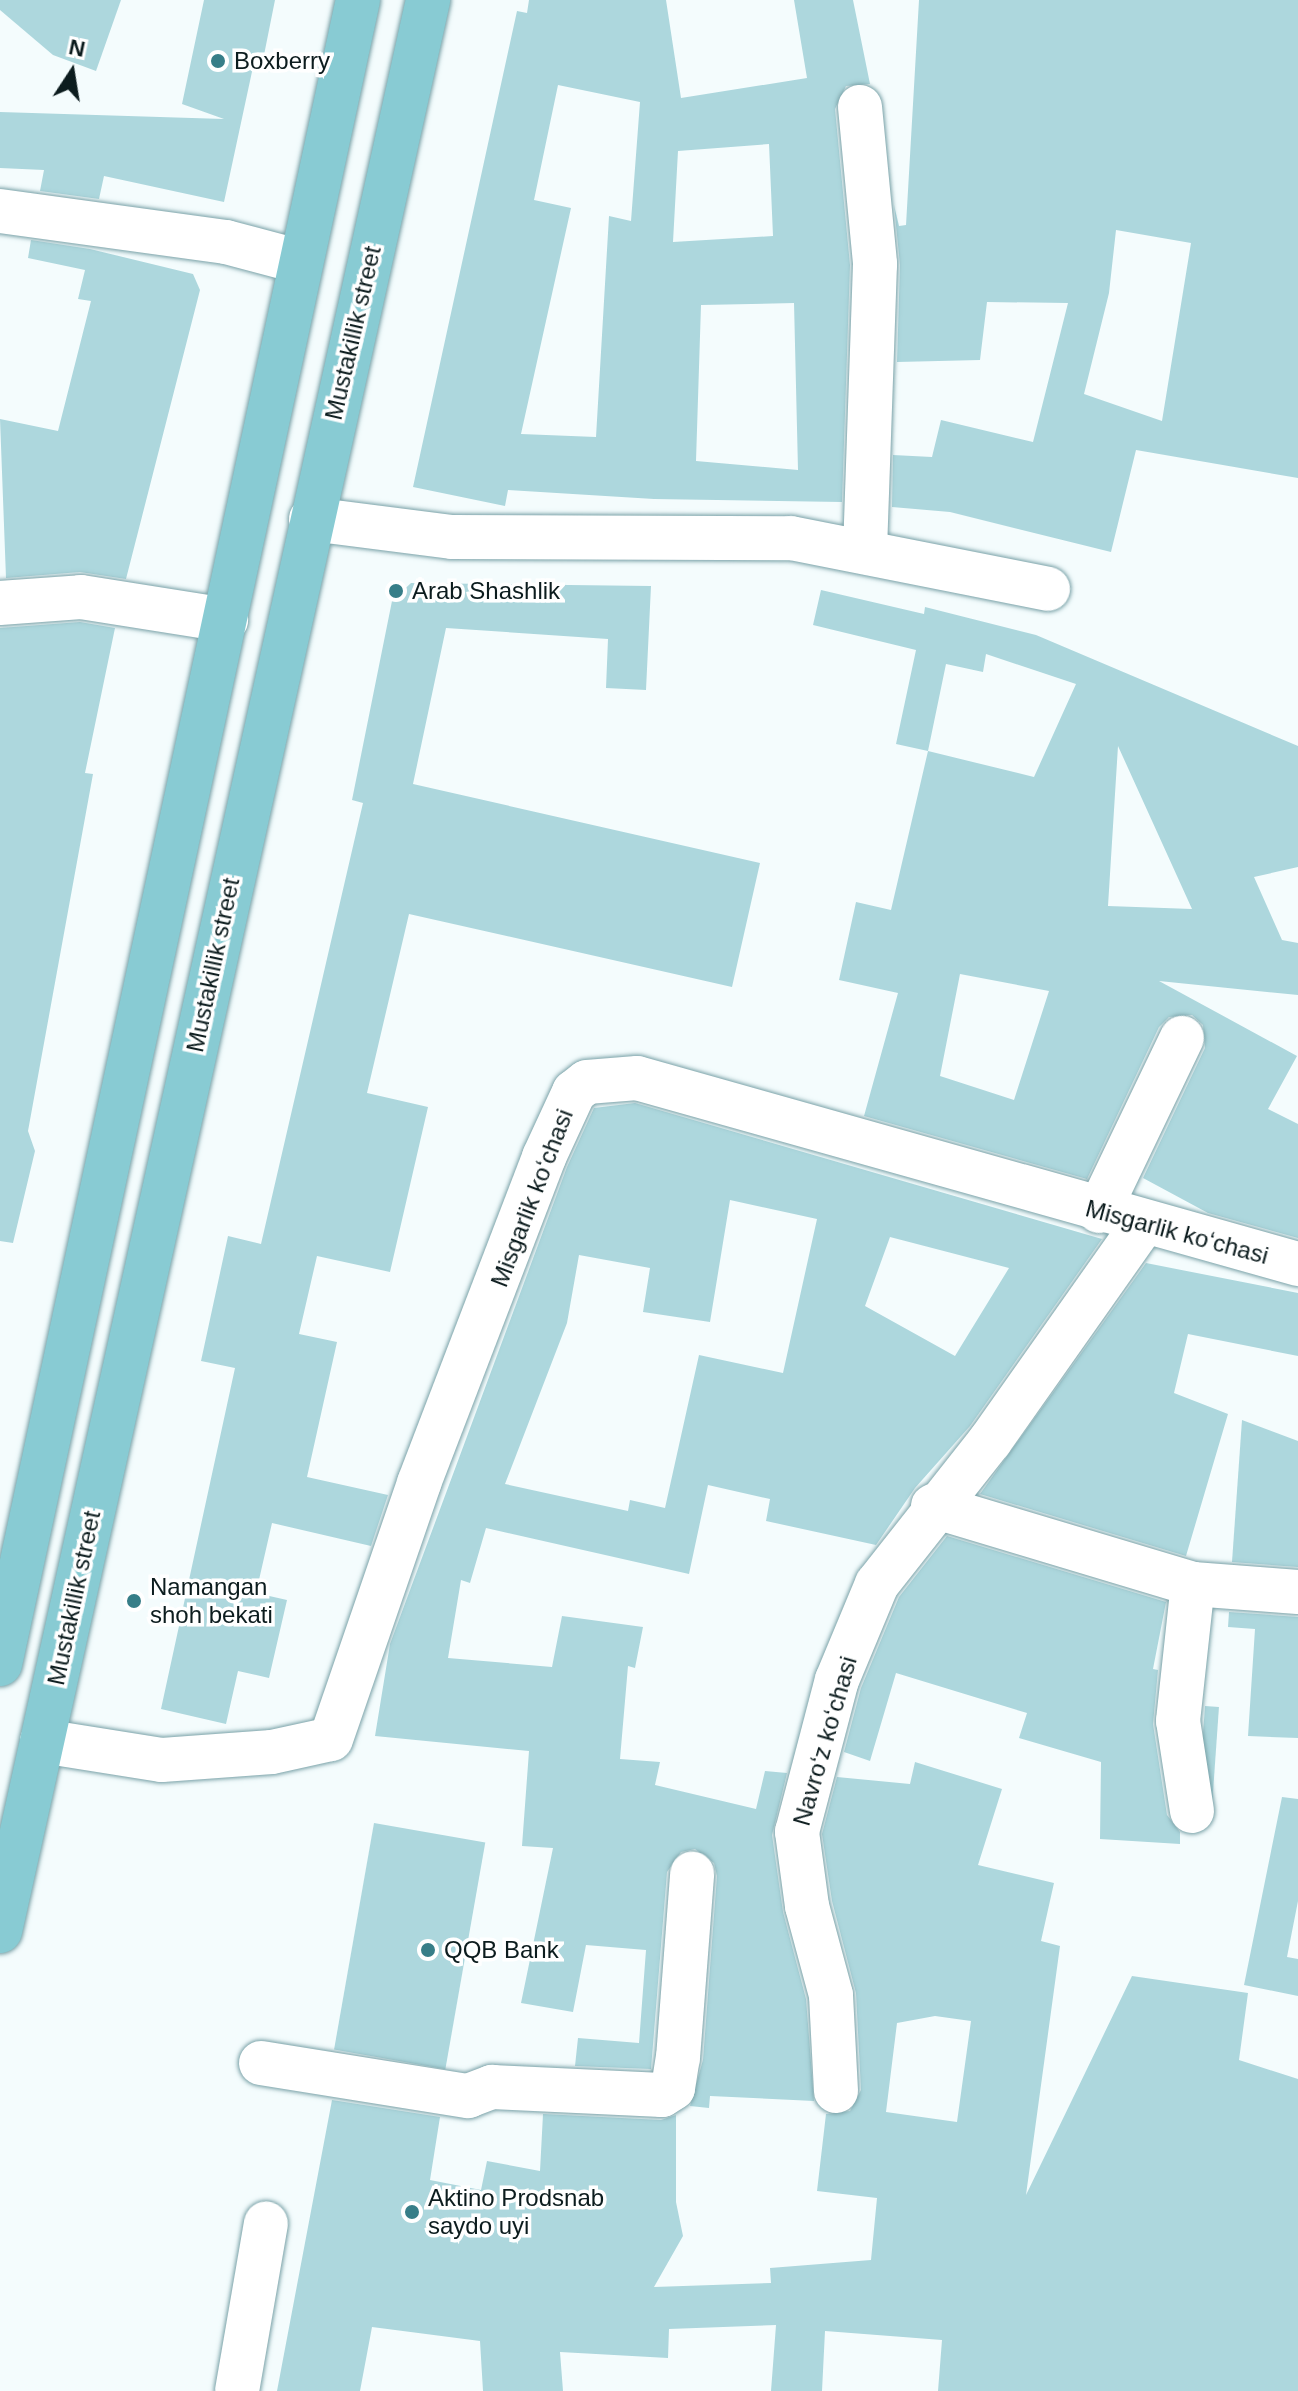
<!DOCTYPE html>
<html>
<head>
<meta charset="utf-8">
<style>
	body { margin:0 }
	#map { position:relative; width:1298px; height:2391px; overflow:hidden; background:#f4fcfd; font-family:Arial,sans-serif }
	div>[style] { position:absolute }
	.building>* { inset:0; background:#add7dd; transform-origin:0 0 }
	.roads { filter:drop-shadow(0 0 2px #7aa2a8) drop-shadow(0 0 2px #7aa2a8) }
	.street>* { height:44px; margin:-22px; padding:0 22px; transform-origin:22px; border-radius:22px; background:#fff }
	.secondary>* { height:44px; margin:-22px; padding:0 22px; transform-origin:22px; border-radius:22px; background:#fff }
	.primary>* { height:44px; margin:-22px; padding:0 22px; transform-origin:22px; border-radius:22px; background:#88cbd3 }
	.dots>* { width:22px; height:22px; translate:-50% -50%; box-sizing:border-box; border:4px solid #fff; border-radius:50% }
	span { translate:-50% -50%; white-space:nowrap; text-align:center; line-height:1.15; -webkit-text-stroke:7px #fff; paint-order:stroke }
	.poi-label { font-size:24px; color:#0c1c1e }
	.left { translate:0 -50%; text-align:left }
	.street-label { font-size:24px; color:#0c1c1e }
	.north { position:absolute; left:32px; top:32px; width:80px; height:80px; -webkit-text-stroke:6px #fff; paint-order:stroke; rotate:12deg; font-size:22px; font-weight:700; line-height:32px; text-align:center; color:#0c1c1e }
	.north::after { content:''; display:block; margin:auto; width:28px; height:36px; background:#0c1c1e; clip-path:polygon(50% 0,100% 100%,50% 72%,0 100%) }
</style>
</head>
<body>
<div id="map">
	<div class="building">
		<i style="clip-path:polygon(0 0,121px 0,96px 71px,53px 55px,0 10px)"></i>
		<i style="clip-path:polygon(204px 0,275px 0,264px 55px,256px 53px,224px 202px,104px 176px,99px 199px,40px 191px,44px 170px,0 168px,0 112px,224px 119px,182px 104px)"></i>
		<i style="clip-path:polygon(evenodd,529px 0,666px 0,681px 98px,807px 78px,794px 0,853px 0,870px 84px,846px 86px,835px 109px,850px 265px,842px 502px,654px 499px,508px 490px,505px 506px,413px 487px,517px 11px,527px 13px,529px 0,558px 85px,640px 102px,631px 221px,609px 216px,596px 437px,521px 434px,571px 208px,534px 200px,558px 85px,529px 0,769px 144px,773px 236px,673px 242px,678px 151px,769px 144px,529px 0,794px 303px,798px 470px,696px 461px,701px 305px,794px 303px)"></i>
		<i style="clip-path:polygon(evenodd,919px 0,1298px 0,1298px 478px,1136px 450px,1111px 552px,950px 512px,892px 507px,893px 455px,932px 457px,941px 420px,1033px 442px,1068px 303px,987px 302px,980px 360px,897px 362px,900px 265px,894px 205px,899px 226px,906px 225px,919px 0,1116px 230px,1191px 243px,1162px 421px,1084px 394px,1109px 293px,1116px 230px)"></i>
		<i style="clip-path:polygon(31px 240px,90px 249px,87px 261px,90px 249px,193px 274px,200px 290px,126px 579px,80px 572px,6px 578px,0 419px,58px 431px,91px 301px,78px 299px,85px 270px,28px 258px)"></i>
		<i style="clip-path:polygon(411px 583px,651px 586px,646px 690px,606px 688px,608px 639px,446px 628px,413px 784px,760px 863px,732px 987px,409px 914px,367px 1093px,428px 1107px,390px 1272px,317px 1256px,299px 1334px,337px 1342px,307px 1477px,388px 1495px,371px 1546px,272px 1523px,256px 1593px,287px 1600px,269px 1678px,238px 1671px,226px 1724px,161px 1709px,235px 1368px,201px 1361px,228px 1236px,261px 1244px,363px 803px,352px 800px,392px 601px)"></i>
		<i style="clip-path:polygon(evenodd,821px 590px,924px 614px,925px 607px,1036px 635px,1298px 746px,1298px 867px,1254px 877px,1282px 940px,1298px 943px,1298px 995px,1159px 981px,1297px 1056px,1268px 1109px,1298px 1124px,1298px 1238px,1208px 1213px,1143px 1178px,1205px 1048px,1203px 1025px,1192px 1015px,1169px 1017px,1159px 1027px,1087px 1179px,864px 1116px,898px 993px,839px 980px,856px 902px,891px 910px,928px 751px,896px 744px,916px 650px,813px 625px,821px 590px,986px 654px,1076px 684px,1034px 777px,928px 751px,946px 664px,983px 672px,986px 654px,821px 590px,1118px 746px,1192px 909px,1108px 906px,1118px 746px,821px 590px,960px 974px,1049px 991px,1014px 1100px,940px 1076px,960px 974px)"></i>
		<i style="clip-path:polygon(80px 622px,115px 628px,85px 773px,93px 774px,28px 1131px,35px 1151px,13px 1243px,0 1241px,0 628px)"></i>
		<i style="clip-path:polygon(evenodd,635px 1103px,1102px 1239px,970px 1426px,915px 1488px,876px 1545px,766px 1521px,770px 1499px,708px 1485px,689px 1574px,486px 1528px,470px 1583px,461px 1580px,448px 1658px,552px 1667px,562px 1616px,643px 1627px,635px 1668px,628px 1666px,620px 1759px,660px 1762px,655px 1785px,756px 1809px,765px 1771px,787px 1773px,772px 1835px,783px 1912px,806px 1999px,814px 2101px,710px 2096px,709px 2108px,690px 2106px,703px 2060px,717px 1876px,714px 1863px,695px 1849px,681px 1852px,667px 1872px,651px 2069px,575px 2066px,578px 2038px,639px 2043px,646px 1950px,586px 1945px,573px 2012px,521px 2003px,553px 1848px,522px 1846px,529px 1751px,375px 1736px,390px 1644px,567px 1167px,594px 1108px,635px 1103px,730px 1200px,817px 1219px,783px 1373px,699px 1355px,665px 1508px,630px 1500px,628px 1511px,505px 1484px,567px 1323px,579px 1255px,650px 1268px,643px 1312px,710px 1322px,730px 1200px,635px 1103px,890px 1237px,1009px 1268px,955px 1356px,865px 1306px,890px 1237px)"></i>
		<i style="clip-path:polygon(1146px 1263px,1298px 1293px,1298px 1356px,1188px 1334px,1174px 1393px,1228px 1414px,1186px 1556px,980px 1494px)"></i>
		<i style="clip-path:polygon(1242px 1420px,1298px 1441px,1298px 1567px,1232px 1562px)"></i>
		<i style="clip-path:polygon(947px 1536px,1166px 1602px,1153px 1669px,1158px 1670px,1153px 1724px,1167px 1815px,1180px 1832px,1180px 1844px,1100px 1839px,1101px 1762px,1019px 1738px,1027px 1713px,896px 1673px,870px 1761px,844px 1752px,861px 1688px,899px 1597px)"></i>
		<i style="clip-path:polygon(1229px 1612px,1298px 1617px,1298px 1738px,1248px 1736px,1255px 1629px,1228px 1627px)"></i>
		<i style="left:1205px;top:1706px;width:14px;height:104px;rotate:4deg"></i>
		<i style="clip-path:polygon(evenodd,915px 1762px,1002px 1789px,978px 1865px,1054px 1883px,1041px 1941px,1060px 1946px,1026px 2195px,1132px 1976px,1248px 1993px,1239px 2060px,1298px 2079px,1298px 2391px,938px 2391px,942px 2340px,825px 2331px,822px 2391px,771px 2391px,776px 2325px,669px 2329px,668px 2358px,560px 2352px,563px 2391px,483px 2391px,480px 2341px,372px 2327px,360px 2391px,277px 2391px,332px 2100px,440px 2117px,430px 2180px,481px 2190px,487px 2161px,540px 2171px,543px 2114px,661px 2120px,676px 2115px,676px 2202px,683px 2236px,654px 2287px,771px 2283px,770px 2268px,871px 2260px,877px 2198px,817px 2191px,826px 2114px,850px 2111px,861px 2090px,856px 1993px,832px 1901px,822px 1834px,837px 1777px,910px 1784px,915px 1762px,935px 2016px,971px 2021px,957px 2122px,886px 2112px,897px 2023px,935px 2016px)"></i>
		<i style="clip-path:polygon(1282px 1797px,1298px 1799px,1298px 1901px,1287px 1957px,1298px 1959px,1298px 1996px,1244px 1985px)"></i>
		<i style="left:374px;top:1823px;width:113px;height:230px;rotate:10deg"></i>
	</div>
	<div class="roads">
		<div class="street">
			<i style="left:860px;top:107px;width:158px;rotate:84.5deg"></i>
			<i style="left:875px;top:264px;width:286px;rotate:92deg"></i>
			<i style="left:311px;top:519px;width:142px;rotate:7.3deg"></i>
			<i style="left:452px;top:537px;width:339px;rotate:0.2deg"></i>
			<i style="left:791px;top:538px;width:262px;rotate:11.2deg"></i>
			<i style="left:0;top:603px;width:81px;rotate:-4.2deg"></i>
			<i style="left:81px;top:597px;width:147px;rotate:9deg"></i>
			<i style="left:1099px;top:1211px;width:192px;rotate:-64.4deg"></i>
			<i style="left:933px;top:1506px;width:271px;rotate:16.7deg"></i>
			<i style="left:1193px;top:1584px;width:105px;rotate:4.4deg"></i>
			<i style="left:42px;top:1741px;width:121px;rotate:9deg"></i>
			<i style="left:162px;top:1760px;width:110px;rotate:-4.2deg"></i>
			<i style="left:272px;top:1752px;width:60px;rotate:-12.4deg"></i>
			<i style="left:331px;top:1739px;width:271px;rotate:-71deg"></i>
			<i style="left:419px;top:1483px;width:349px;rotate:-69deg"></i>
			<i style="left:544px;top:1157px;width:72px;rotate:-65.2deg"></i>
			<i style="left:574px;top:1092px;width:16px;rotate:-38deg"></i>
			<i style="left:587px;top:1082px;width:50px;rotate:-4.6deg"></i>
			<i style="left:637px;top:1078px;width:687px;rotate:15.72deg"></i>
			<i style="left:1192px;top:1811px;width:91px;rotate:-98.8deg"></i>
			<i style="left:1178px;top:1721px;width:138px;rotate:-83.8deg"></i>
			<i style="left:261px;top:2063px;width:210px;rotate:9.1deg"></i>
			<i style="left:468px;top:2096px;width:26px;rotate:-21deg"></i>
			<i style="left:492px;top:2087px;width:170px;rotate:2.7deg"></i>
			<i style="left:662px;top:2095px;width:13px;rotate:-32deg"></i>
			<i style="left:673px;top:2088px;width:30px;rotate:-81deg"></i>
			<i style="left:678px;top:2058px;width:185px;rotate:-85.6deg"></i>
			<i style="left:836px;top:2091px;width:96px;rotate:-93deg"></i>
			<i style="left:831px;top:1995px;width:92px;rotate:-105.1deg"></i>
			<i style="left:807px;top:1906px;width:75px;rotate:-97.7deg"></i>
			<i style="left:797px;top:1832px;width:157px;rotate:-75.3deg"></i>
			<i style="left:837px;top:1680px;width:104px;rotate:-67.4deg"></i>
			<i style="left:877px;top:1584px;width:182px;rotate:-51.7deg"></i>
			<i style="left:990px;top:1441px;width:266px;rotate:-54.8deg"></i>
			<i style="left:237px;top:2391px;width:170px;rotate:-80.2deg"></i>
		</div>
		<div class="secondary">
			<i style="left:0;top:211px;width:228px;rotate:7.8deg"></i>
			<i style="left:226px;top:242px;width:74px;rotate:14.8deg"></i>
		</div>
		<div class="primary">
			<i style="left:0;top:1664px;width:1702px;rotate:-77.86deg"></i>
			<i style="left:0;top:1931px;width:1978px;rotate:-77.5deg"></i>
		</div>
	</div>
	<div class="dots">
		<i style="left:218px;top:61px;background:#377e88"></i>
		<i style="left:396px;top:591px;background:#377e88"></i>
		<i style="left:134px;top:1601px;background:#377e88"></i>
		<i style="left:428px;top:1950px;background:#377e88"></i>
		<i style="left:412px;top:2212px;background:#377e88"></i>
	</div>
	<div class="poi-label">
		<span class="left" style="left:234px;top:61px">Boxberry</span>
		<span class="left" style="left:412px;top:591px">Arab Shashlik</span>
		<span class="left" style="left:150px;top:1601px">Namangan<br>shoh bekati</span>
		<span class="left" style="left:444px;top:1950px">QQB Bank</span>
		<span class="left" style="left:428px;top:2212px">Aktino Prodsnab<br>saydo uyi</span>
	</div>
	<div class="street-label">
		<span style="left:353px;top:333px;rotate:-77deg">Mustakillik street</span>
		<span style="left:213px;top:965px;rotate:-78deg">Mustakillik street</span>
		<span style="left:532px;top:1198px;rotate:-69deg">Misgarlik koʻchasi</span>
		<span style="left:1177px;top:1232px;rotate:15deg">Misgarlik koʻchasi</span>
		<span style="left:74px;top:1598px;rotate:-78deg">Mustakillik street</span>
		<span style="left:825px;top:1741px;rotate:-74deg">Navroʻz koʻchasi</span>
	</div>
	<div class="north">N</div>
</div>
</body>
</html>
